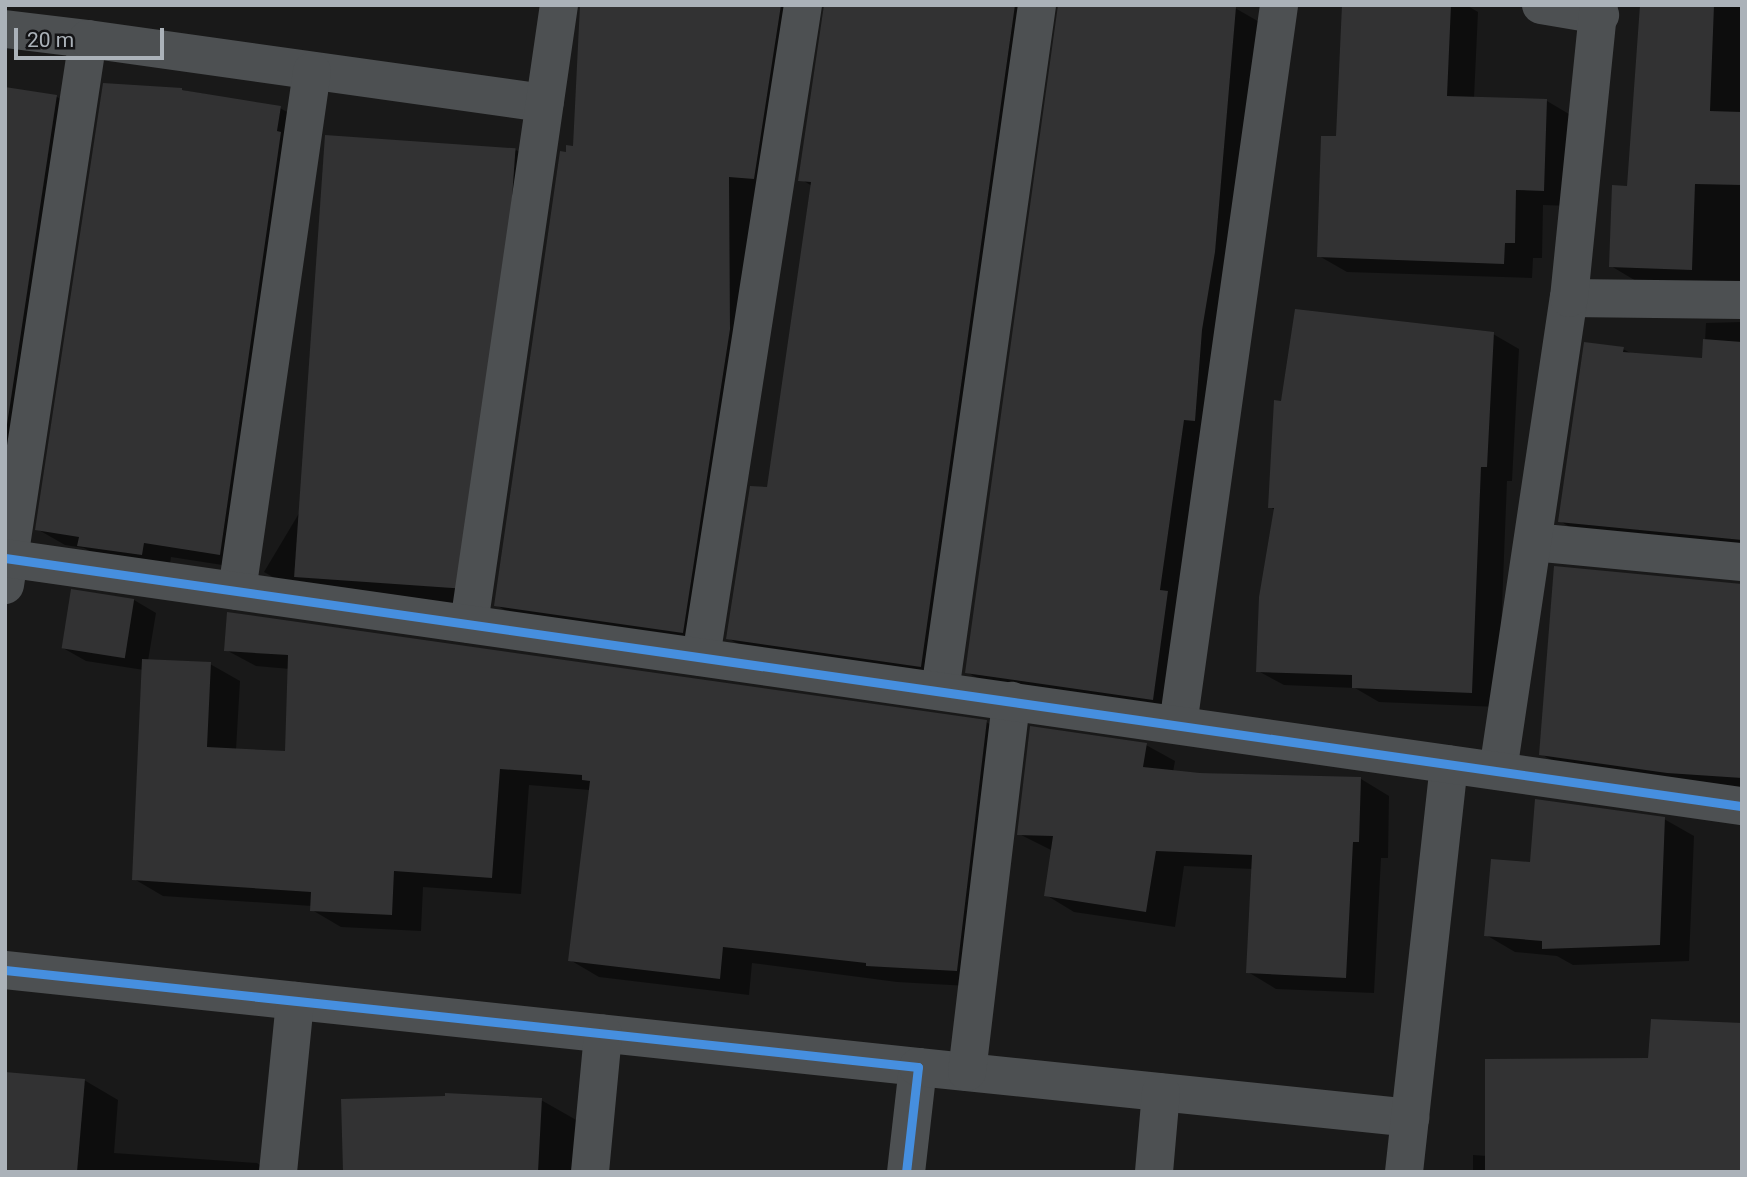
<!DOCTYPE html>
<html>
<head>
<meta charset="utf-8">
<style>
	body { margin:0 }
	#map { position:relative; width:1747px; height:1177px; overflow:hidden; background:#191919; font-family:Roboto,sans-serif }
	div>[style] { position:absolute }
	.shadow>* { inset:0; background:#0007 }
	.building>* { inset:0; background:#323233; transform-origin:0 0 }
	.minor>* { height:38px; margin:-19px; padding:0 19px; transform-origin:19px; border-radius:19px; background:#4d5052 }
	.tertiary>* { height:38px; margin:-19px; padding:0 19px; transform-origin:19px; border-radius:19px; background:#4d5052 }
	.cycleway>* { height:9px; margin:-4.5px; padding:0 4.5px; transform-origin:4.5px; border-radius:4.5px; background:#468fdf }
	span { translate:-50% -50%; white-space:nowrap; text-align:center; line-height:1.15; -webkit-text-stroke:5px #131315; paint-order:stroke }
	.frame { position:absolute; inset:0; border:7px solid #abb2b9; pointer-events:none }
	.scale { position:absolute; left:14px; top:28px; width:150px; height:32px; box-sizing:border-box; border:4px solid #abb2b9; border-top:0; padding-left:9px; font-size:21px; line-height:24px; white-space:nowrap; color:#abb2b9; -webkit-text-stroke:5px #131315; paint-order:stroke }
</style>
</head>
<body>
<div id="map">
	<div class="shadow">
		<i style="clip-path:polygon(582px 5px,799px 5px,716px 651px,530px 624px,496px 605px,567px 153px,575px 148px)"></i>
		<i style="clip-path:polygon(834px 5px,1047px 5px,950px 682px,756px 654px,728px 638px,768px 489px,812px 186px,804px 181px)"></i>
		<i style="clip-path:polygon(1059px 5px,1235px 8px,1268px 27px,1185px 717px,999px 691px,967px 672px)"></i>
		<i style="clip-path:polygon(1343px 5px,1466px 5px,1478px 12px,1474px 98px,1547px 101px,1574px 117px,1571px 206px,1543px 205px,1542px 258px,1533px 258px,1532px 278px,1347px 272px,1319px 256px,1338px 138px)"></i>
		<i style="clip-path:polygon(1641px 5px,1742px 5px,1742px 294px,1641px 284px,1611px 266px,1629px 188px)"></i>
		<i style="clip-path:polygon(5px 89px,57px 97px,89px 116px,6px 554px)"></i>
		<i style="clip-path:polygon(182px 90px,280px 108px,308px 124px,248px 569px,171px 557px,169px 570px,107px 561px,84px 548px,65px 545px,37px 529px)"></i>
		<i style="clip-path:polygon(516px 150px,545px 167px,480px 616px,294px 589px,264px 572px)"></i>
		<i style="clip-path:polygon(1742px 322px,1742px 553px,1589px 539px,1560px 521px,1623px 349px,1634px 355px,1704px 360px,1706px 323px)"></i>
		<i style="clip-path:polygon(1493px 334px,1519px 349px,1512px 481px,1507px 481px,1498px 707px,1379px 702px,1355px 688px,1284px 685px,1258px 671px,1275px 510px,1270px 507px,1282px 402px)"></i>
		<i style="clip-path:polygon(1742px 585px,1742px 792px,1570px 771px,1541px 754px)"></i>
		<i style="clip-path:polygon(134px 600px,156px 613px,148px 661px,210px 664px,240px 681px,236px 750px,286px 753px,290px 669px,256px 666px,226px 650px,229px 614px,986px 722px,1015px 739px,986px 987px,897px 982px,752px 963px,749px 995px,599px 977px,570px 960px,590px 790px,529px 785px,521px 894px,423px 887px,421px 931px,341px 927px,312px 910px,312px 906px,163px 896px,134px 879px,144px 670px,86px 661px,63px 648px)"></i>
		<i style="clip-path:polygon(1146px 745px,1175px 761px,1173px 772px,1361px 779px,1389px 796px,1388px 858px,1381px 858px,1374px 993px,1276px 989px,1248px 972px,1253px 869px,1184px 866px,1175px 927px,1074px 912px,1046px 895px,1053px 851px,1019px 834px)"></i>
		<i style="clip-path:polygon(1664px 819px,1694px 836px,1689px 961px,1573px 965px,1557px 956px,1515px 952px,1486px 935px)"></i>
		<i style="clip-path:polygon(1650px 1060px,1742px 1172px,1473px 1172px,1473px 1155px,1487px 1156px)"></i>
		<i style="clip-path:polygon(84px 1080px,118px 1100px,114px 1153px,257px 1163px,271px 1172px,5px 1172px)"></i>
		<i style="clip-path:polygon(541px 1100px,578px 1121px,604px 1172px,345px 1172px)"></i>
	</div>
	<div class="building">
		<i style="clip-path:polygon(580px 5px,781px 5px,754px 179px,729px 177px,730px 329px,683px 633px,494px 606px,560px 151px,566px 152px,566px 145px,573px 146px)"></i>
		<i style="clip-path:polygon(824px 5px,1015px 5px,921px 667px,726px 639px,750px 486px,767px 487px,811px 182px,798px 181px)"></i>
		<i style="clip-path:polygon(1058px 5px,1236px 7px,1215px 252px,1202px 330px,1195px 421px,1184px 420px,1160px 590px,1168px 591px,1153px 700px,965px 673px)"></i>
		<i style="clip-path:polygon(1342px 5px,1451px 5px,1447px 96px,1547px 99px,1544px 191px,1516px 190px,1515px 243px,1505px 243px,1504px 264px,1317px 257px,1321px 136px,1336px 136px)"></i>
		<i style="clip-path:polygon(1640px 5px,1714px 5px,1710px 111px,1742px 112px,1742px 185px,1695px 184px,1692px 270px,1609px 267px,1612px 185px,1627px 186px)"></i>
		<i style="clip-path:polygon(103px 83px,182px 88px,182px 90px,281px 106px,277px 131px,281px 132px,220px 555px,144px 543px,142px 555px,77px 546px,79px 537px,35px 530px)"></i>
		<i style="clip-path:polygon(5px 87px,57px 95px,5px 438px)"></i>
		<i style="left:325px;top:135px;width:191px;height:443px;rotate:4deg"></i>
		<i style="clip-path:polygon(1295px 309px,1494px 332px,1487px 467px,1481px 467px,1472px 693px,1352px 688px,1352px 675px,1256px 672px,1259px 597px,1274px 508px,1268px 508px,1274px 400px,1281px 401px)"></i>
		<i style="clip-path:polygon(1703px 339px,1742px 342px,1742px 540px,1558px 522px,1584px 342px,1624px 347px,1623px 352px,1702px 358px)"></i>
		<i style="clip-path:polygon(1554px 566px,1742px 584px,1742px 778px,1667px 773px,1539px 755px)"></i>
		<i style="left:71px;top:589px;width:64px;height:60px;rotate:9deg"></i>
		<i style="clip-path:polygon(227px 612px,987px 720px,957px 971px,866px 966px,866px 963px,723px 947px,720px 979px,568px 961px,590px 781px,582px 780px,582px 775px,500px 769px,492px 878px,394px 871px,392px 915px,310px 911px,311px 892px,132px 880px,142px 659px,211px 662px,207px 747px,285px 751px,288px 655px,224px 651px)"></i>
		<i style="clip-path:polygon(1030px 726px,1147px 743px,1143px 767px,1200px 773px,1361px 777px,1359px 842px,1353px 842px,1346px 978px,1246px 973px,1252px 855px,1156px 851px,1146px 912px,1044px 896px,1053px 836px,1017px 835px)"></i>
		<i style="clip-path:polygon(1535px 799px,1665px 817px,1660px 945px,1542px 949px,1542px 941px,1484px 936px,1491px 859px,1530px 862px)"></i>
		<i style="clip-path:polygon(1651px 1019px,1742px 1023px,1742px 1172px,1485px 1172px,1485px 1059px,1648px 1058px)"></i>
		<i style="clip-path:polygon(5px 1072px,85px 1079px,77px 1172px,5px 1172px)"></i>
		<i style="clip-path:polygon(445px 1093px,542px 1098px,538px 1172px,343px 1172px,341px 1099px,445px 1096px)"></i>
	</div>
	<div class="minor">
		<i style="left:1541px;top:5px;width:60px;rotate:9.6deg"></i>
		<i style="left:5px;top:29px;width:84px;rotate:6.9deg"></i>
		<i style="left:1569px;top:298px;width:173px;rotate:0.7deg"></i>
		<i style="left:1533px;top:542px;width:210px;rotate:5.5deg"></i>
		<i style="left:5px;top:585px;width:552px;rotate:-81.36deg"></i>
		<i style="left:88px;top:39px;width:461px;rotate:8deg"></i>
		<i style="left:237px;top:591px;width:525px;rotate:-81.79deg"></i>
		<i style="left:469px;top:624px;width:626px;rotate:-81.73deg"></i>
		<i style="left:701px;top:657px;width:660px;rotate:-81.11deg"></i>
		<i style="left:940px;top:691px;width:693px;rotate:-81.95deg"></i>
		<i style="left:1178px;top:725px;width:727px;rotate:-82.01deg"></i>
		<i style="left:1498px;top:771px;width:478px;rotate:-81.5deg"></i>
		<i style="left:1569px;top:298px;width:295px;rotate:-84.2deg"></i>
		<i style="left:5px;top:970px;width:918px;rotate:6.06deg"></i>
		<i style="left:918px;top:1067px;width:106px;rotate:96.5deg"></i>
		<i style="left:918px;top:1067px;width:495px;rotate:5.9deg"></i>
		<i style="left:967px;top:1072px;width:374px;rotate:-83.2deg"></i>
		<i style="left:278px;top:1172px;width:172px;rotate:-84.3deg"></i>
		<i style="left:590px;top:1172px;width:139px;rotate:-84.6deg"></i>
		<i style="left:1154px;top:1172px;width:80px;rotate:-85deg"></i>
		<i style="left:1404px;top:1172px;width:410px;rotate:-83.7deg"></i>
	</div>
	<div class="tertiary">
		<i style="left:5px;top:558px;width:1755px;rotate:8.13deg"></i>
	</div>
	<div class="cycleway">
		<i style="left:5px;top:558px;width:1755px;rotate:8.13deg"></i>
		<i style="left:5px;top:970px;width:918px;rotate:6.06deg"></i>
		<i style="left:918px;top:1067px;width:106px;rotate:96.5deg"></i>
	</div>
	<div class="frame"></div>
	<div class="scale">20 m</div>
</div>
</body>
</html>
